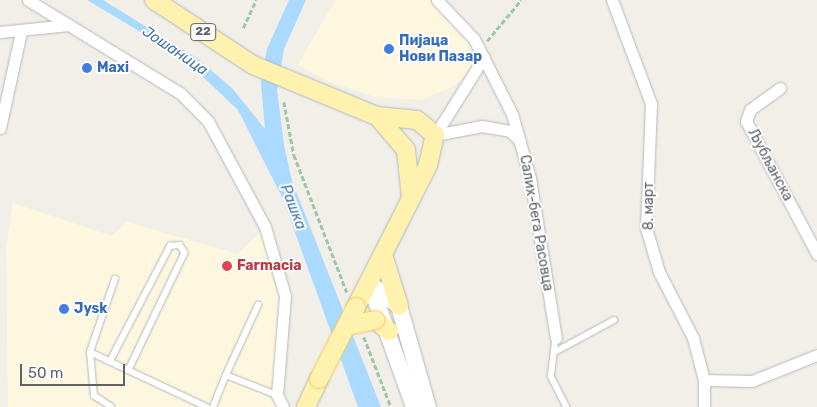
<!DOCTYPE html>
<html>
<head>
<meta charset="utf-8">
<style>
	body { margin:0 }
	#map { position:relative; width:817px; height:407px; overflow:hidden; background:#f1efe8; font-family:Rubik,sans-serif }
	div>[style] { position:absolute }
	.commercial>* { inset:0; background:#fef7e0 }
	.water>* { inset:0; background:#aadaff }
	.path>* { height:2.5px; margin-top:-1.25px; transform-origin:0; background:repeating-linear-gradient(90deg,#9cc7a9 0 5px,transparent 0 7.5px) }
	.roads { filter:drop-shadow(0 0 1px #b5b8bc) drop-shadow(0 0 1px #b5b8bc) }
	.lane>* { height:5.5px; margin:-2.75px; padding:0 2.75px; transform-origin:2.75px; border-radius:2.75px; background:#fff }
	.street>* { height:11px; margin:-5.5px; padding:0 5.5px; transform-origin:5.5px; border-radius:5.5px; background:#fff }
	.secondary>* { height:16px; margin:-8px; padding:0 8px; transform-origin:8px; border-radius:8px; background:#fff }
	.primary>* { height:18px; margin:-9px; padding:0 9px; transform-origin:9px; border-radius:9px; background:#fff2af }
	.bridges { filter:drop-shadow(0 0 1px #f2c960) drop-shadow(0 0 1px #f2c960) }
	.primary-bridge>* { height:18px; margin:-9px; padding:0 9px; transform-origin:9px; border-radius:9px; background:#fff2af }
	.dots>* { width:14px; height:14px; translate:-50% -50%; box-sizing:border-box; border:2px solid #fff; border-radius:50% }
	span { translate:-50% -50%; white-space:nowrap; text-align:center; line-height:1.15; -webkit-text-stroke:4px #fff; paint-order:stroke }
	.shield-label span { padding:1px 4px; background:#fff; border:1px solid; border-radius:4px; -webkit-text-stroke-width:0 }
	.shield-label { font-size:12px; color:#5f6368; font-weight:700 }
	.shop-label { font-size:14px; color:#366cbe; font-weight:700 }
	.left { translate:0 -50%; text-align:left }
	.street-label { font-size:14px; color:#5f6368 }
	.health-label { font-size:14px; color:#be3a42; font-weight:700 }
	.water-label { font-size:15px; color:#4174aa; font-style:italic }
	.scale { position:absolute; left:20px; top:364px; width:105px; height:22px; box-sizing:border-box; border:2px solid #5f6368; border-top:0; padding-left:6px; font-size:15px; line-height:18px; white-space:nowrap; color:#5f6368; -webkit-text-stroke:4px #fff; paint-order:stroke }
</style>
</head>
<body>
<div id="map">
	<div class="commercial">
		<i style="clip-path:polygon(335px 0,429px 0,468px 42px,474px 56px,471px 69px,454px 86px,422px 100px,375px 97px,330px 82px,298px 65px)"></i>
		<i style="clip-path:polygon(13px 203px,112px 236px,127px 222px,238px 254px,265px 227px,285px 296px,280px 352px,283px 407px,8px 407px,6px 248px)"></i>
	</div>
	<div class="water">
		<i style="clip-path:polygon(87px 0,103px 0,198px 59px,232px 88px,265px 129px,261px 83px,267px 49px,289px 0,306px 0,284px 49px,277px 90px,284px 145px,292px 181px,381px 407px,358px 407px,283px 199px,238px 110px,181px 56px)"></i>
	</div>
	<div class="path">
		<i style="left:243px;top:28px;width:31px;rotate:-65deg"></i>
		<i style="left:487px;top:41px;width:53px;rotate:-50.3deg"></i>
		<i style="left:284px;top:102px;width:54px;rotate:79.3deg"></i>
		<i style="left:294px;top:155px;width:147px;rotate:68.9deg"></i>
		<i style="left:364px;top:337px;width:75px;rotate:68.9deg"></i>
	</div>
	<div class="roads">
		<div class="lane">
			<i style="left:556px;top:338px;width:38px;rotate:97deg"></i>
			<i style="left:551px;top:376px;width:35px;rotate:63deg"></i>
			<i style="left:90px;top:352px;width:77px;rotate:-71.1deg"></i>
			<i style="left:555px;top:352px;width:67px;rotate:-28.5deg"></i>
			<i style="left:110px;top:361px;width:130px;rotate:-62.4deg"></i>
			<i style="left:170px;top:246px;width:10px;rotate:-6deg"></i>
			<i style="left:180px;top:245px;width:9px;rotate:58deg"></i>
			<i style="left:185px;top:253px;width:130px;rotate:115.6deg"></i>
			<i style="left:226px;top:375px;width:77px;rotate:-65.4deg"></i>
			<i style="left:111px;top:407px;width:20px;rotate:-147deg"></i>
			<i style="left:94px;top:396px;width:44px;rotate:-95.2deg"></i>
			<i style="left:90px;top:352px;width:129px;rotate:25.2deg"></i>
			<i style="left:213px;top:407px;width:35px;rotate:-68deg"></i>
			<i style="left:226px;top:375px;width:55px;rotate:21.4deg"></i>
		</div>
		<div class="street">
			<i style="left:28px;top:0;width:178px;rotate:31.5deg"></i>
			<i style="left:180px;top:93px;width:40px;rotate:45deg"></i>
			<i style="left:208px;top:121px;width:120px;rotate:61.7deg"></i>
			<i style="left:265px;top:227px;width:72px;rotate:73.8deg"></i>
			<i style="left:285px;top:296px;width:99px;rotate:94.6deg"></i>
			<i style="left:277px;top:395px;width:13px;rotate:63deg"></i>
			<i style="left:437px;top:0;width:54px;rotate:46.5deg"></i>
			<i style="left:474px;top:39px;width:84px;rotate:63.1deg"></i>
			<i style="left:512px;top:114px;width:66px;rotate:74.3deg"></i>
			<i style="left:530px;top:178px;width:162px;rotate:80.8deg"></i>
			<i style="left:612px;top:0;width:111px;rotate:69.4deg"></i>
			<i style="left:651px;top:104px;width:124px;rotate:92.3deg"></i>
			<i style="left:646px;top:228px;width:46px;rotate:73.5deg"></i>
			<i style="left:659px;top:272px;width:74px;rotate:62.7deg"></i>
			<i style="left:693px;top:338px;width:43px;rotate:75.3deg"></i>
			<i style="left:704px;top:380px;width:27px;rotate:90deg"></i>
			<i style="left:0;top:32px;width:69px;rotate:-5.8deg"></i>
			<i style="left:780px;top:88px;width:37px;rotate:144deg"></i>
			<i style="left:750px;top:110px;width:12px;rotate:110deg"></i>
			<i style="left:746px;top:121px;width:151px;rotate:61.9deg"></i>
			<i style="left:0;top:128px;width:98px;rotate:-77.7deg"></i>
			<i style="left:435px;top:135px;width:92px;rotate:-57.9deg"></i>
			<i style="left:435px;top:135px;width:48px;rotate:-10.8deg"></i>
			<i style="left:482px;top:126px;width:28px;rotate:10deg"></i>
			<i style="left:510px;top:131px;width:14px;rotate:45deg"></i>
			<i style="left:704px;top:380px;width:48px;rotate:1.2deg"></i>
			<i style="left:752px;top:381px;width:70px;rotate:-21.8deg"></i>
		</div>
		<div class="secondary">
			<i style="left:370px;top:284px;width:36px;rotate:37deg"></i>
			<i style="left:399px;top:306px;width:105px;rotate:74deg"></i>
			<i style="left:370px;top:284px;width:131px;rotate:70.3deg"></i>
		</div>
		<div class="primary">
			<i style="left:154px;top:0;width:118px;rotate:33.3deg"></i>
			<i style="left:253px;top:65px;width:134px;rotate:22.4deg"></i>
			<i style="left:377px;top:116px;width:45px;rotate:49.5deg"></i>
			<i style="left:406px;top:150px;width:48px;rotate:84.1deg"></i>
			<i style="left:384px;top:258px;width:50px;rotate:72.6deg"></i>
			<i style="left:356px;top:307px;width:159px;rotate:-63.1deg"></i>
			<i style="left:428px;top:165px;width:31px;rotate:-77deg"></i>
			<i style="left:435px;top:135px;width:23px;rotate:-140deg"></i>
			<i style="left:417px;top:120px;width:40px;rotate:-174.3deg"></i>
			<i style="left:375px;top:320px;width:18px;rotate:38deg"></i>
			<i style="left:306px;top:407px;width:31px;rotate:-65deg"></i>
		</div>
	</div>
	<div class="bridges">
		<div class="primary-bridge">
			<i style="left:347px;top:326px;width:29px;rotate:-12deg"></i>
			<i style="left:319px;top:379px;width:81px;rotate:-62.8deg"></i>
		</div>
	</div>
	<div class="dots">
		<i style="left:389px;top:49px;background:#3f7fe0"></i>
		<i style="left:87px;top:68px;background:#3f7fe0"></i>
		<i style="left:227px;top:266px;background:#e0444e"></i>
		<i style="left:64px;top:309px;background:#3f7fe0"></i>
	</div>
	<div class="shield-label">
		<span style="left:203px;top:32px">22</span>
	</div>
	<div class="shop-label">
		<span class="left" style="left:399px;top:49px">Пијаца<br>Нови Пазар</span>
		<span class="left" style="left:97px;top:68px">Maxi</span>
		<span class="left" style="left:74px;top:309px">Jysk</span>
	</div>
	<div class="street-label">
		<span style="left:770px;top:165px;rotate:62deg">Љубљанска</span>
		<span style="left:649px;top:206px;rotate:-90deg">8. март</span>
		<span style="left:536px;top:223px;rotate:80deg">Салих-бега Расовца</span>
	</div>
	<div class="health-label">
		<span class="left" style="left:237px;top:266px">Farmacia</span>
	</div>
	<div class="water-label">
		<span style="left:175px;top:51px;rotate:34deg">Јошаница</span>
		<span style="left:293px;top:207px;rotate:69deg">Рашка</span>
	</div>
	<div class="scale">50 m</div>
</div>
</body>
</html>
